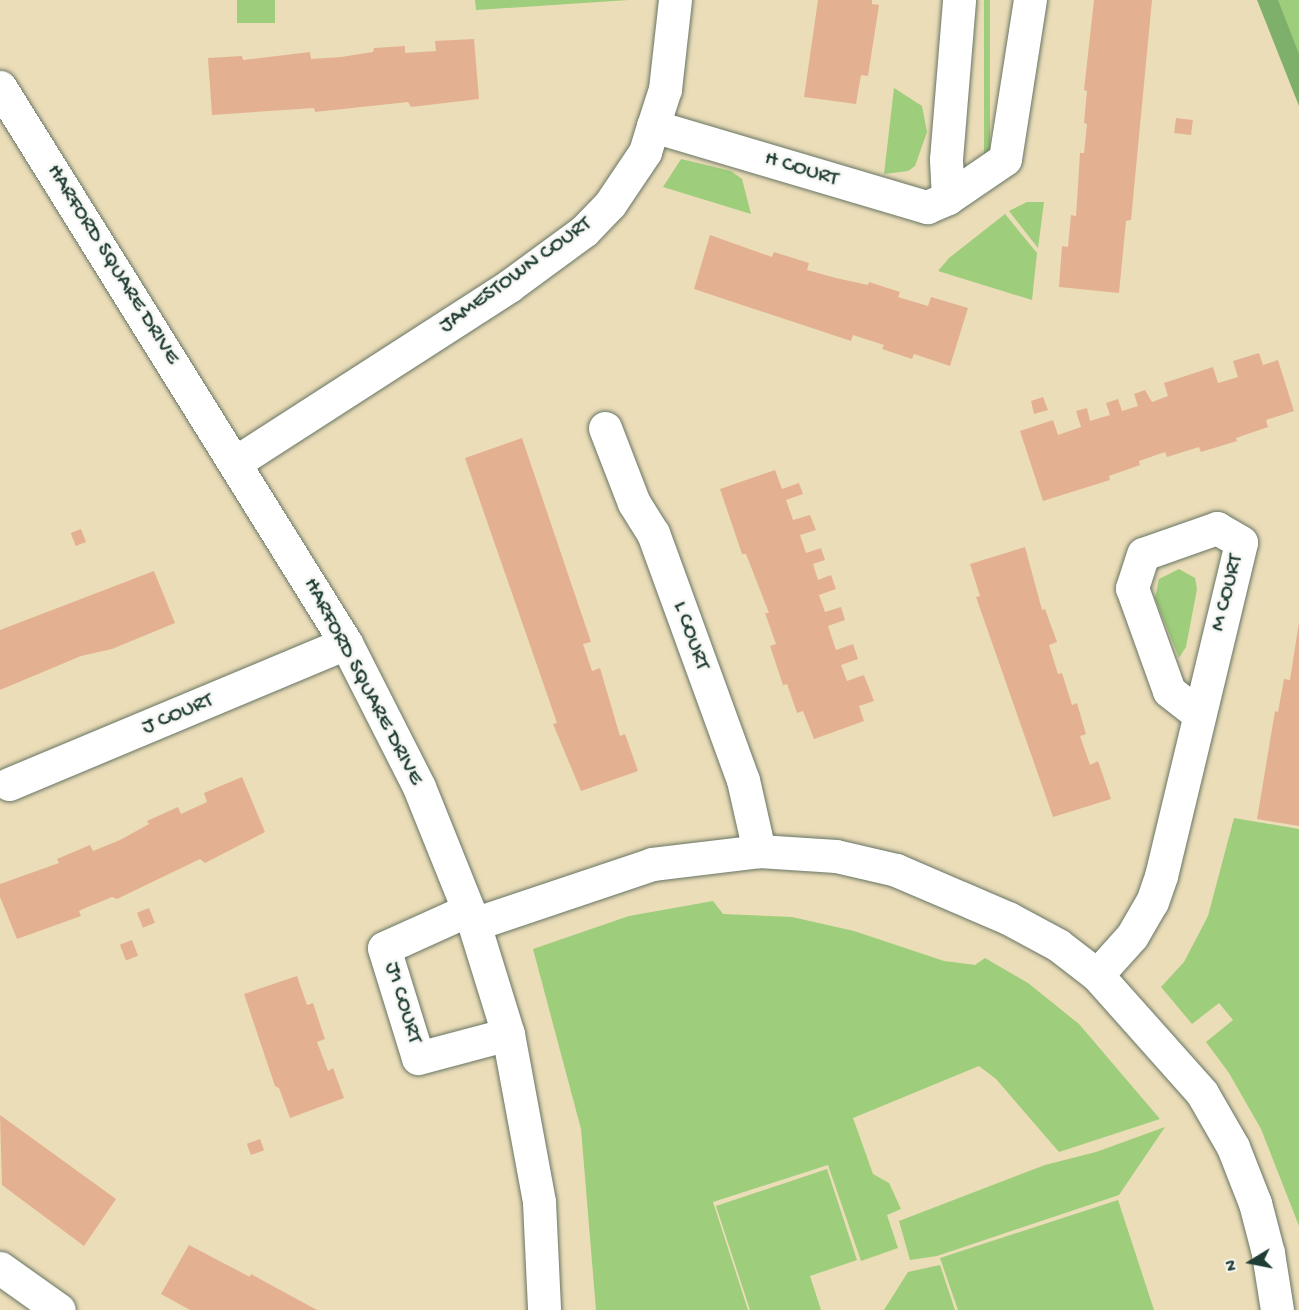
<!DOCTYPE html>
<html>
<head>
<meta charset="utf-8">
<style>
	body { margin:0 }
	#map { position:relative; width:1299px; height:1310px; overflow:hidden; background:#ecddb9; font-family:"Gochi Hand",sans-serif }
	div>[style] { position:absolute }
	.green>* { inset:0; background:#9ecd7b; transform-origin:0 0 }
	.forest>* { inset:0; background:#7eb06b }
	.building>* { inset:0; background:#e3b191; transform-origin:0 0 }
	.roads { filter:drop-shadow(0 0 2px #677563) drop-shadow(0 0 2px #677563) }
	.minor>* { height:33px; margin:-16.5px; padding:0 16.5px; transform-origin:16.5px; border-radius:16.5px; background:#fff }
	span { translate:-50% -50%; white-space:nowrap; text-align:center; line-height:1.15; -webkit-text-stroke:5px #f6f6f2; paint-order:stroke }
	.street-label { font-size:22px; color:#1f3d34 }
	.north { position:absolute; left:1221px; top:1232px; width:60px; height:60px; -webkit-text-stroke:4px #f6f6f2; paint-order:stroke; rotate:260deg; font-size:16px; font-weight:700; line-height:24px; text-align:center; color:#1f3d34 }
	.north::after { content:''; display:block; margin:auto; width:21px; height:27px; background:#1f3d34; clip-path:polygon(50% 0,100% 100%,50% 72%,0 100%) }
</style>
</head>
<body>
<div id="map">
	<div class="green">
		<i style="left:237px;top:0;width:38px;height:23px"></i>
		<i style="clip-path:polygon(475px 0,629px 0,476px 10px)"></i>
		<i style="left:984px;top:0;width:6px;height:154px"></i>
		<i style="clip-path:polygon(1266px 0,1299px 0,1299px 78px)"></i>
		<i style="clip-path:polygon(894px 88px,922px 106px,927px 132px,915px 166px,908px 171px,884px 174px)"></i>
		<i style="clip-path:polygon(681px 159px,731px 171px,742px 179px,751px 214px,663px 187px)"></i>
		<i style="clip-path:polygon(1027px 202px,1044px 202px,1038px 248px,1009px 211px)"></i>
		<i style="clip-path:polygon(1005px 214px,1037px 253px,1032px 300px,938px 271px,949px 258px)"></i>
		<i style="clip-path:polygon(1179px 569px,1195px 578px,1197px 589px,1186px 647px,1179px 658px,1155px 598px,1159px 579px)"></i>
		<i style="clip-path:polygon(1234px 818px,1299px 829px,1299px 1226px,1261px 1129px,1229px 1073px,1206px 1042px,1233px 1020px,1219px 1003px,1192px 1024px,1161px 987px,1184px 962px,1208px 916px)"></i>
		<i style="clip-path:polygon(713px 901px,723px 914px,792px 917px,854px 931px,944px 961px,975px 965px,985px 958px,1028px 983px,1079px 1024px,1160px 1119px,1059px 1152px,996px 1079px,979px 1066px,853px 1118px,873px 1174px,889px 1183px,901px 1209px,887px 1215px,898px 1248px,861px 1261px,828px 1165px,713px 1202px,748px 1310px,596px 1310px,581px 1129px,533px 949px,629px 916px)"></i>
		<i style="clip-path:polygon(1165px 1127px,1119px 1195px,937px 1256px,910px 1260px,899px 1221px,1045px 1165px,1096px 1152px)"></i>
		<i style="clip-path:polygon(827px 1169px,857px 1260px,810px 1276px,821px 1310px,750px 1310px,716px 1206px)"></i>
		<i style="clip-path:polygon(1118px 1200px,1154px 1310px,958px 1310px,940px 1258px)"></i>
		<i style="clip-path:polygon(940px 1265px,955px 1310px,884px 1310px,908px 1272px)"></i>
	</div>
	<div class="forest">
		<i style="clip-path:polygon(1257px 0,1278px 0,1299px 54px,1299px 106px)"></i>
	</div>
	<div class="building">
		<i style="clip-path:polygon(818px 0,872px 0,872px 4px,879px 5px,868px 76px,861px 75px,856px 104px,804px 97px)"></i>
		<i style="clip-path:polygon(1094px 0,1152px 0,1131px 220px,1126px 221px,1119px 293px,1059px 287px,1062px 246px,1068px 247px,1071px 215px,1076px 216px,1080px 153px,1084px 153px,1087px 124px,1084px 123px,1087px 91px,1084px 90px)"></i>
		<i style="clip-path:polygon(474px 39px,479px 99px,411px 107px,408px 102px,315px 112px,314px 108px,212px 115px,208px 58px,242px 56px,243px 60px,310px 52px,311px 59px,341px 57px,373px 52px,374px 48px,405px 46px,405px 53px,436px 51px,435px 41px)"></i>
		<i style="left:1176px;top:118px;width:17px;height:15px;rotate:7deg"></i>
		<i style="clip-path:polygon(710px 235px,772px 257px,774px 252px,809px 263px,807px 270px,836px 278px,868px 285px,869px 282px,900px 292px,898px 297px,928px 306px,931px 297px,968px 308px,950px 366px,914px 354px,912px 359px,882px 349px,884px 345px,853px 335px,851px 341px,694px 289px)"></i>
		<i style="clip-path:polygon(1259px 353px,1263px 365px,1278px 360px,1294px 411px,1266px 420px,1268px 427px,1236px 438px,1237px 441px,1201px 452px,1199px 447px,1167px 457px,1165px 452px,1139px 461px,1140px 465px,1109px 476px,1110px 480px,1043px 501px,1020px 431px,1053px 420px,1058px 435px,1081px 427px,1076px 411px,1087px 408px,1090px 421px,1110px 415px,1106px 403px,1118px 399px,1122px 411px,1138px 406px,1134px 394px,1145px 390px,1152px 402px,1168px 396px,1164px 383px,1213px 367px,1218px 383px,1238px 377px,1233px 361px)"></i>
		<i style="clip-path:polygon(1043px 397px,1048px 410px,1034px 414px,1031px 401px)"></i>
		<i style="clip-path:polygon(522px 438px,591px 642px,583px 644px,592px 671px,600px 668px,620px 736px,625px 734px,638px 771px,581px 791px,553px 724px,557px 723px,465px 458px)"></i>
		<i style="clip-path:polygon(775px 470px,782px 489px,799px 483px,803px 494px,786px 500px,793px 520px,810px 515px,816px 530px,800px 535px,806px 553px,821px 548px,825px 560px,813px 564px,818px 580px,831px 575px,836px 589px,819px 595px,825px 612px,841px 607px,845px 620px,828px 626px,836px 650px,853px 644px,858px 659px,841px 665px,847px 681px,864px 675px,874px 701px,859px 706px,864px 721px,814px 739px,803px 711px,797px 713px,787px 684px,783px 685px,770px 646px,776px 644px,765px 613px,769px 613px,746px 554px,742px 554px,720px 489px)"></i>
		<i style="left:81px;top:529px;width:14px;height:11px;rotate:69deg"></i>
		<i style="clip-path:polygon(1025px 547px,1042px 610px,1045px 609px,1057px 642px,1049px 645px,1058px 674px,1062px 673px,1072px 705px,1077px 703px,1086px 734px,1080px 736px,1090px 765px,1098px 761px,1111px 799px,1053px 817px,976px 597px,980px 596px,970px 564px)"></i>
		<i style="clip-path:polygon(154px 571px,175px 623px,112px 649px,81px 656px,0 690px,0 630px)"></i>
		<i style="clip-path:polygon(1299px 622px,1299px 826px,1257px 819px,1275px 711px,1278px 712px,1284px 679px,1290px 680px)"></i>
		<i style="clip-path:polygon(242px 777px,265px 832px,205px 863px,200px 859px,117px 899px,112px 897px,83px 909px,79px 911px,81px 916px,17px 939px,0 897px,0 884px,59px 863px,57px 859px,90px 845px,93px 851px,120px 840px,149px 824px,147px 821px,178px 807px,181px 814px,207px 802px,204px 793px)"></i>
		<i style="left:149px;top:908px;width:16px;height:13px;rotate:68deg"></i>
		<i style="left:132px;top:940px;width:17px;height:13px;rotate:69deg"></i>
		<i style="clip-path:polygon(297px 976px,307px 1005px,313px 1003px,325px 1039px,317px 1042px,328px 1071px,333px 1068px,344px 1098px,290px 1118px,279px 1088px,275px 1086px,244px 994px)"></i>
		<i style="clip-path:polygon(0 1115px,116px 1199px,84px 1246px,2px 1185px)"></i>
		<i style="left:260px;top:1139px;width:12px;height:14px;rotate:70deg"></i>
		<i style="clip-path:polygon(189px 1245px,250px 1277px,251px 1274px,317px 1310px,190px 1310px,161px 1294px)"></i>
	</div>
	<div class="roads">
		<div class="minor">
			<i style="left:0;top:87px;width:655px;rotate:58.11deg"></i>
			<i style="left:346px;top:643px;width:161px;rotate:63.1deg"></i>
			<i style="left:419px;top:787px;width:148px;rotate:68.1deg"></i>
			<i style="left:474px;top:924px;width:115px;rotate:72.8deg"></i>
			<i style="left:508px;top:1034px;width:171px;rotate:79.5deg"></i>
			<i style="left:539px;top:1202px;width:108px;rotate:87.3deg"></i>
			<i style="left:653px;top:126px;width:286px;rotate:16.5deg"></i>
			<i style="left:927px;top:207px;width:23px;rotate:-23deg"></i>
			<i style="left:948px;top:198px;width:69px;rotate:-34.4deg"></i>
			<i style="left:1005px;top:159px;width:161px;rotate:-81.1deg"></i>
			<i style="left:948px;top:198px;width:39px;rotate:-93deg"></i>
			<i style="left:946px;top:159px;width:160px;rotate:-85.3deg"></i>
			<i style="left:605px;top:428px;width:80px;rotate:68.9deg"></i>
			<i style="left:634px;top:503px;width:36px;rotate:58deg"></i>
			<i style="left:653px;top:533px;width:263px;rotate:70deg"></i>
			<i style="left:743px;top:780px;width:73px;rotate:77.3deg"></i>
			<i style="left:236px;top:462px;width:325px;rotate:-32.8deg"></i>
			<i style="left:509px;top:286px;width:93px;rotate:-36.3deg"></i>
			<i style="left:584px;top:231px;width:37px;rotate:-46deg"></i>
			<i style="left:610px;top:204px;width:63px;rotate:-56.1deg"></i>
			<i style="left:645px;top:152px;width:27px;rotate:-73deg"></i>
			<i style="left:653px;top:126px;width:39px;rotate:-72deg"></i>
			<i style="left:665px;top:89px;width:90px;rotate:-83.6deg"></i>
			<i style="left:9px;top:784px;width:365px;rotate:-22.7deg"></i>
			<i style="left:468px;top:910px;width:92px;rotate:155.7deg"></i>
			<i style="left:384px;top:948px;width:115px;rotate:72.8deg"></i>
			<i style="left:418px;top:1058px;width:93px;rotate:-14.9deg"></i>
			<i style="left:474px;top:924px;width:188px;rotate:-18.6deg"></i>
			<i style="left:652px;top:864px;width:108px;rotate:-6.9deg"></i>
			<i style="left:759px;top:851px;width:77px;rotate:3.7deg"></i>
			<i style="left:836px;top:856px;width:62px;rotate:13.1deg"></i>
			<i style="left:896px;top:870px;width:122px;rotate:23.2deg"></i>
			<i style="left:1008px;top:918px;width:57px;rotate:28.4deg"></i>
			<i style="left:1058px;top:945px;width:49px;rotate:37.6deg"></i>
			<i style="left:1097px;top:975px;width:158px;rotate:48.3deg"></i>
			<i style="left:1202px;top:1093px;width:62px;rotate:60.1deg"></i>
			<i style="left:1233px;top:1147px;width:60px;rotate:68.6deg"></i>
			<i style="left:1255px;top:1203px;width:52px;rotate:75.4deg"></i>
			<i style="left:1268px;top:1253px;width:58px;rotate:81deg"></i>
			<i style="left:1097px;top:975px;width:52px;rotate:-48.1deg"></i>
			<i style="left:1132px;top:936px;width:39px;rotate:-60deg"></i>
			<i style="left:1152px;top:902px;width:28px;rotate:-71deg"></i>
			<i style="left:1161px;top:876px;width:343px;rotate:-76.5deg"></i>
			<i style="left:1241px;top:542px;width:28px;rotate:-150deg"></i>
			<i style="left:1217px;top:528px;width:78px;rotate:160.6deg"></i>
			<i style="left:1143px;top:554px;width:36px;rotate:108deg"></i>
			<i style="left:1132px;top:588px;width:109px;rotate:70.2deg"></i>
			<i style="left:1169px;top:691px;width:37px;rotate:38deg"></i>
			<i style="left:0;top:1268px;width:72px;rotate:35.4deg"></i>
		</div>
	</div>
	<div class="street-label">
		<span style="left:801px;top:170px;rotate:17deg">H COURT</span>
		<span style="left:112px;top:265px;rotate:58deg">HARFORD SQUARE DRIVE</span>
		<span style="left:516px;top:276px;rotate:-36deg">JAMESTOWN COURT</span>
		<span style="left:1228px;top:593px;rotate:-76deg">M COURT</span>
		<span style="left:690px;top:636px;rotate:70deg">L COURT</span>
		<span style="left:362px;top:682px;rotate:62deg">HARFORD SQUARE DRIVE</span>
		<span style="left:178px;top:715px;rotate:-23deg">J COURT</span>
		<span style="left:402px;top:1003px;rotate:73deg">J1 COURT</span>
	</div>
	<div class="north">N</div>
</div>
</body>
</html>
